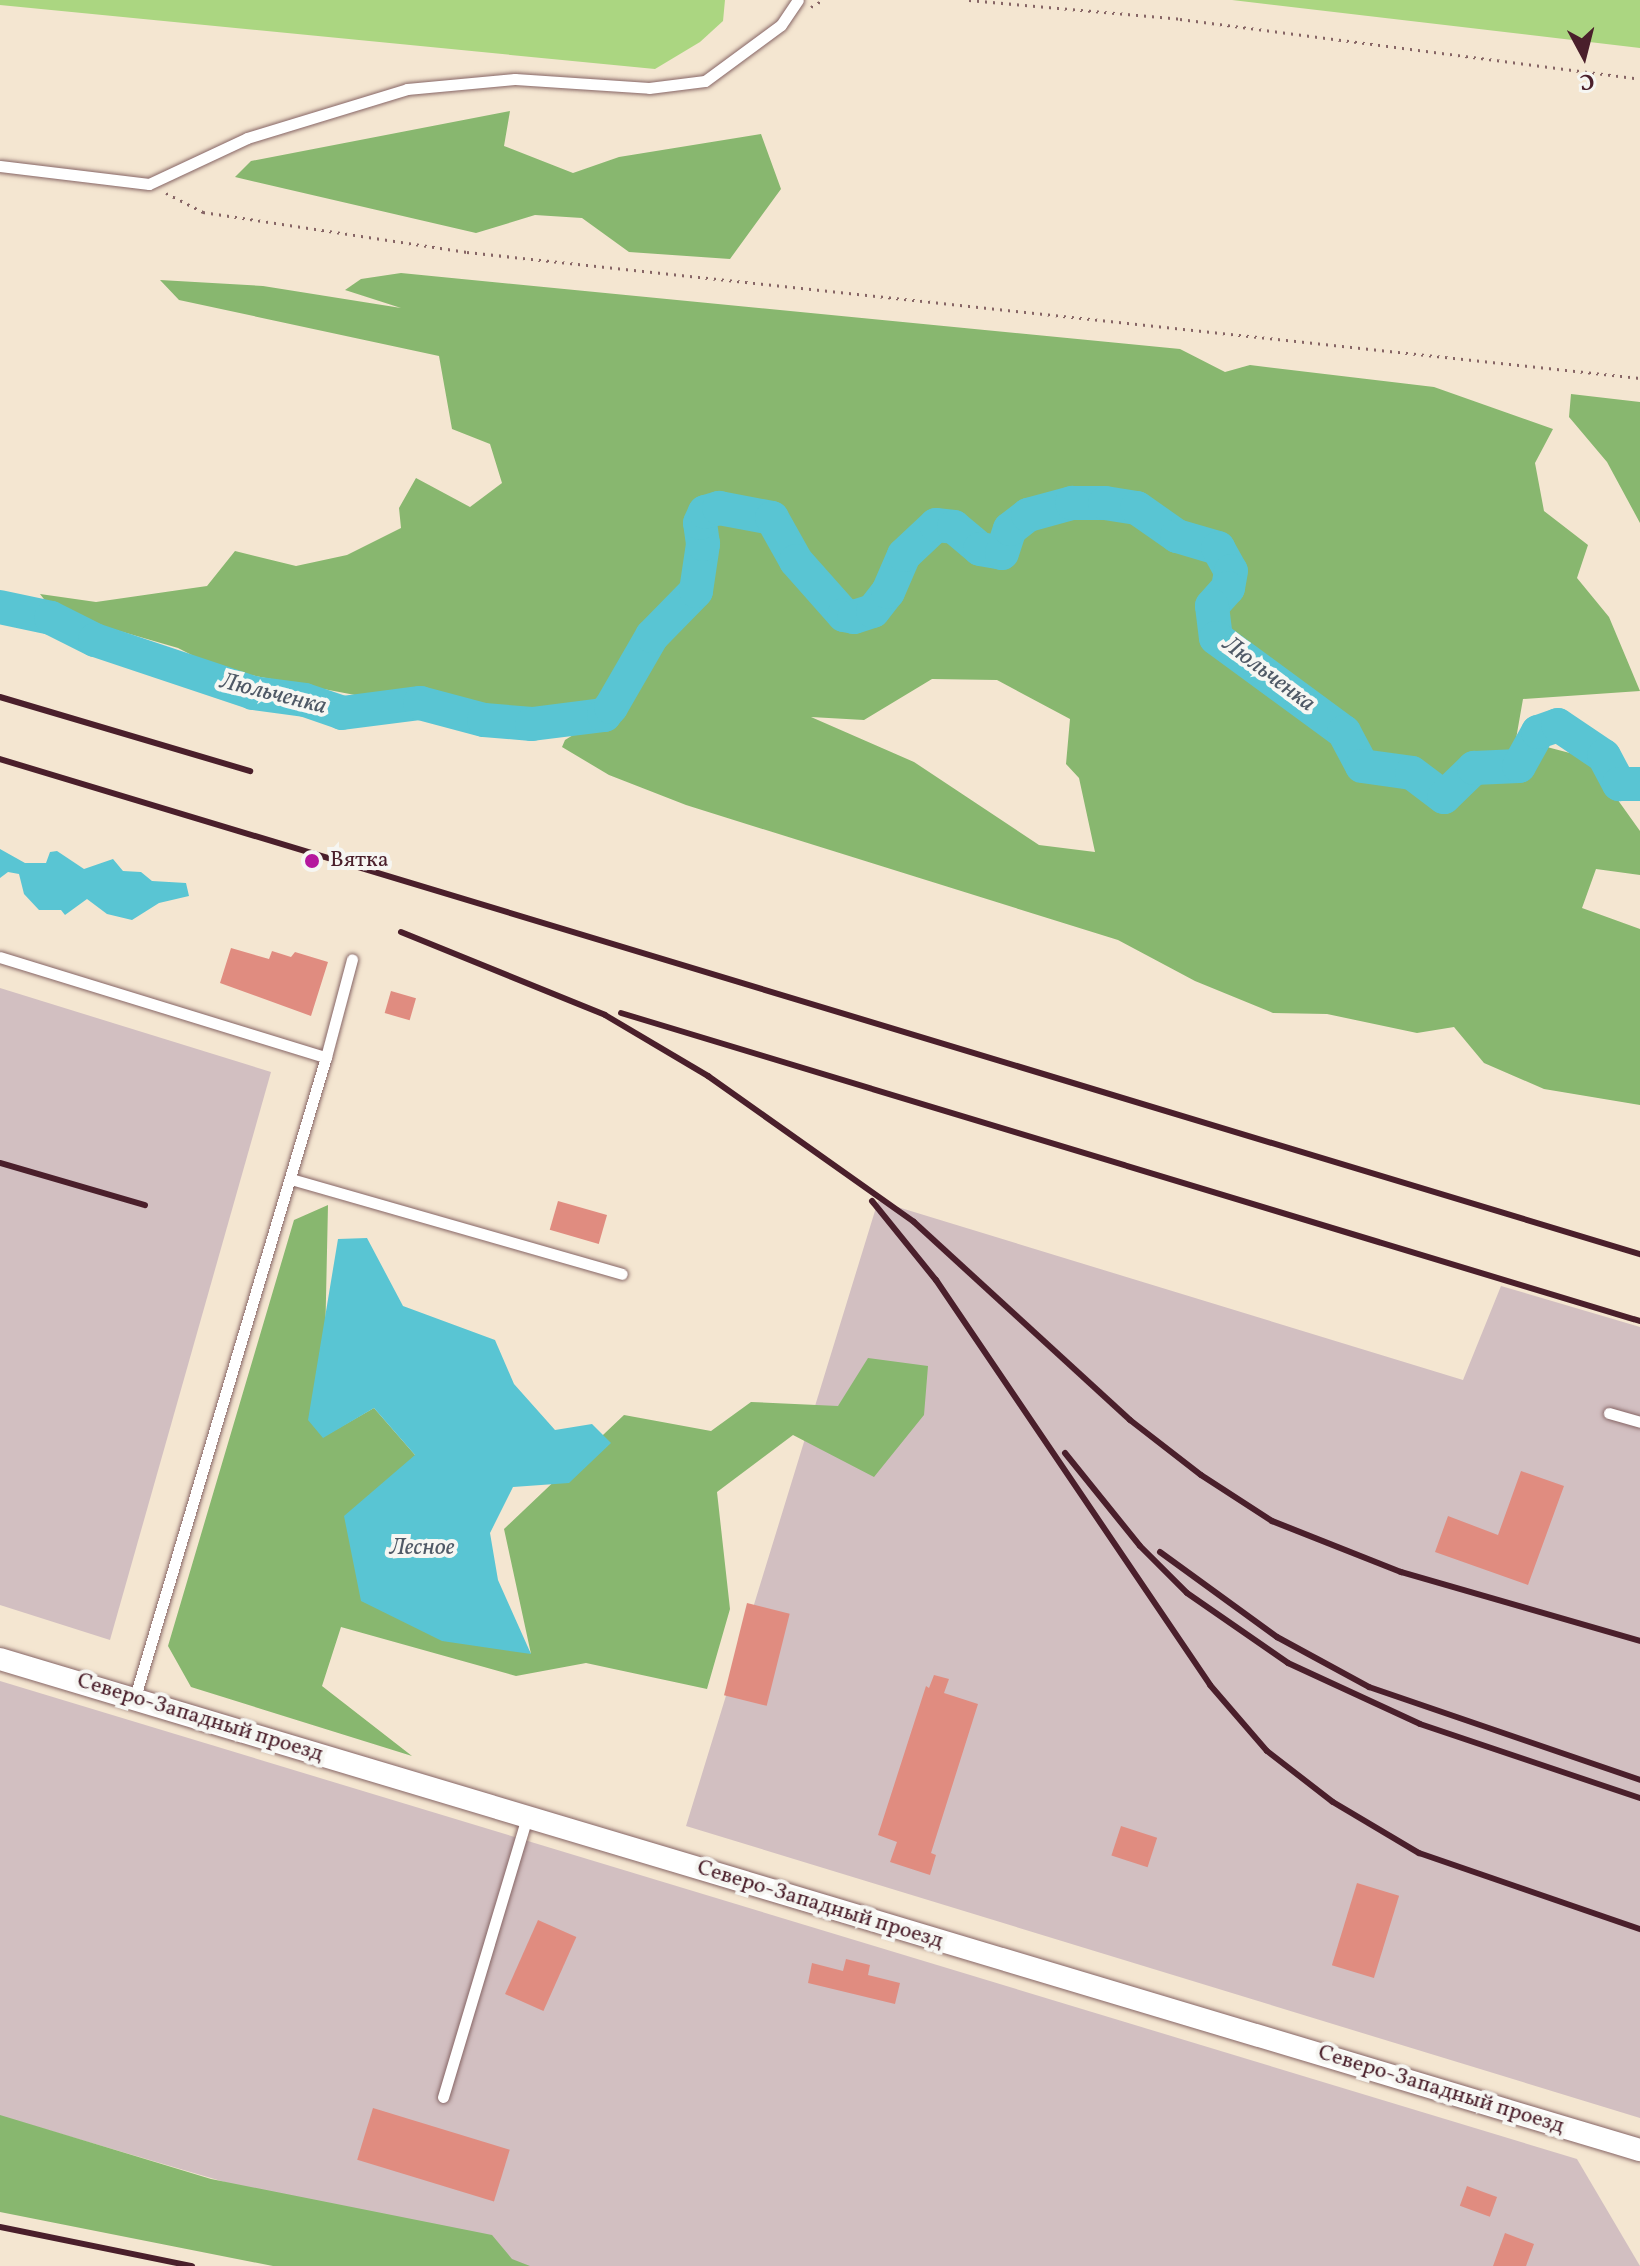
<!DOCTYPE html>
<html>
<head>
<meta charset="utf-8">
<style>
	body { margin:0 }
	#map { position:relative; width:1640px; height:2266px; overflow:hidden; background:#f4e6d1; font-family:Vollkorn,serif }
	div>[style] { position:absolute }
	.industrial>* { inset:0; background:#d2bfc1 }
	.green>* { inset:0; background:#abd681 }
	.forest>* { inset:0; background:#88b76f }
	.water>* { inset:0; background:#59c5d3 }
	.river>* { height:34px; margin:-17px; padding:0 17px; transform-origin:17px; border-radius:17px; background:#59c5d3 }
	.building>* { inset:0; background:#e08c80; transform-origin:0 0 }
	.path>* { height:3px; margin-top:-1.5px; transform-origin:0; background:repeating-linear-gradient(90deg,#866565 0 2px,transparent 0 8px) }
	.roads { filter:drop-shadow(0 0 2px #866565) drop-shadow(0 0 2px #866565) }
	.service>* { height:11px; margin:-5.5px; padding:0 5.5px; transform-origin:5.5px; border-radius:5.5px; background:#fff }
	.minor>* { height:22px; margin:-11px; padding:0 11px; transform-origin:11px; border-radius:11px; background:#fff }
	.rail>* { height:6px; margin:-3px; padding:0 3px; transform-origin:3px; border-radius:3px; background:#4a1f2b }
	.dots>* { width:22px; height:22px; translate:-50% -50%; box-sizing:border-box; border:4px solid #f6f6f2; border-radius:50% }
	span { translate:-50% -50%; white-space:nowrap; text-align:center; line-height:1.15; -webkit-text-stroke:8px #f6f6f2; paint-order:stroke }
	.poi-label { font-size:22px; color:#4a1f2b }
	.left { translate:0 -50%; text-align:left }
	.street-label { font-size:22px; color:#4a1f2b }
	.water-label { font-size:24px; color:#4f5966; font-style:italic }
	.north { position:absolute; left:1544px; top:16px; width:80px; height:80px; -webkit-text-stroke:6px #f6f6f2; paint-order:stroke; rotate:173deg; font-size:22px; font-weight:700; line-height:32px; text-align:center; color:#4a1f2b }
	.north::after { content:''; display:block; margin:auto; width:28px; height:36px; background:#4a1f2b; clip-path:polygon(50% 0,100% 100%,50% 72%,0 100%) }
</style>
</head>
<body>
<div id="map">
	<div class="industrial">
		<i style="clip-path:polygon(0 988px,271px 1072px,110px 1640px,0 1605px)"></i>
		<i style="clip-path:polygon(878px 1201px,1463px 1380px,1501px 1286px,1640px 1327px,1640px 2118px,686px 1826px)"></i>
		<i style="clip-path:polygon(0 1681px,1577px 2159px,1640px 2266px,511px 2266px,0 2116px)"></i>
	</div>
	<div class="green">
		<i style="clip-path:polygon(0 0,725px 0,723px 21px,700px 42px,655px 69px,0 5px)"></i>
		<i style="clip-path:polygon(1232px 0,1640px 0,1640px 48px)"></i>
	</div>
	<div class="forest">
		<i style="clip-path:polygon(510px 111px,504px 146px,573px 173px,619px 157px,761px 134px,781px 189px,730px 259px,629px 252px,582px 218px,535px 215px,476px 233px,235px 177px,251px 161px)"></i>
		<i style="clip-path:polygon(evenodd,401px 273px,1180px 349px,1225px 372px,1250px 365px,1434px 387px,1553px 429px,1535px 463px,1544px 511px,1588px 545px,1577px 578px,1609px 617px,1640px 691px,1523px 699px,1516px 739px,1608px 763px,1615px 796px,1640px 831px,1640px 875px,1596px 869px,1582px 908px,1640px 929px,1640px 1105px,1544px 1089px,1484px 1063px,1454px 1027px,1417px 1033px,1327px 1014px,1273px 1013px,1195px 981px,1118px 940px,686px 805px,609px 775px,562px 747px,565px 740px,591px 724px,588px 714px,574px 707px,502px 709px,355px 695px,219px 669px,178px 648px,54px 612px,40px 594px,96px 602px,207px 586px,235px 551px,296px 566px,347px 555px,401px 528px,399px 508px,416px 478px,470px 507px,502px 483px,490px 444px,452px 429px,439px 356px,179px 300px,160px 280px,263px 286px,401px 308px,345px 290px,361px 279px,401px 273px,932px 679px,997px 680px,1070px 719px,1066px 764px,1079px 778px,1095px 852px,1039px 845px,914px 762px,811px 717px,864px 720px,932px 679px)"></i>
		<i style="clip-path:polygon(1571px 394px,1640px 402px,1640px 523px,1607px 462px,1569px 417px)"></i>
		<i style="clip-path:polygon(328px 1205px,323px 1437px,374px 1408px,415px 1455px,531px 1654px,504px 1529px,624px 1415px,711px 1431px,751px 1402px,838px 1406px,868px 1358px,928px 1366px,924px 1415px,874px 1477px,793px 1435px,717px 1492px,730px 1609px,707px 1689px,586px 1663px,516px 1676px,341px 1627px,322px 1686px,412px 1756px,191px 1687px,168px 1646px,294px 1220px)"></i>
		<i style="clip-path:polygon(0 2115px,211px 2179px,492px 2235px,512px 2259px,530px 2266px,273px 2266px,0 2212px)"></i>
	</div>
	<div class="water">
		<i style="clip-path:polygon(0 849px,25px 863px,46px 863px,50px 852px,57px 851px,84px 869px,113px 859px,123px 871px,141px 872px,152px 881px,186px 883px,189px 896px,159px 903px,132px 920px,107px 914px,87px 899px,65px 915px,61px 910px,39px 910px,24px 894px,19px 874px,8px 872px,0 878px)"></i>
		<i style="clip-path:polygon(367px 1238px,403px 1306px,495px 1340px,514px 1384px,555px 1430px,592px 1424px,611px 1443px,569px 1483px,513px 1487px,490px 1533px,498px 1580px,531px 1654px,442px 1641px,361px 1601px,344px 1516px,415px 1455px,374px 1408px,323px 1438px,308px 1420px,338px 1239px)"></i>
	</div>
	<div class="river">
		<i style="left:0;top:607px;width:52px;rotate:12.2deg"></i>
		<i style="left:51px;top:618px;width:49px;rotate:26.6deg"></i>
		<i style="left:95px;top:640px;width:167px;rotate:18.5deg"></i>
		<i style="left:253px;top:693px;width:52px;rotate:7.7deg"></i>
		<i style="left:305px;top:700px;width:39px;rotate:19deg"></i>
		<i style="left:342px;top:713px;width:79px;rotate:-7.3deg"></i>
		<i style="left:420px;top:703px;width:66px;rotate:14.9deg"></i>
		<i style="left:484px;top:720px;width:48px;rotate:4.8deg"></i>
		<i style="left:532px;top:724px;width:73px;rotate:-7.1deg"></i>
		<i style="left:604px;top:715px;width:11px;rotate:-49deg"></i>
		<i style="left:611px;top:707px;width:82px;rotate:-60deg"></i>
		<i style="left:652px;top:636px;width:63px;rotate:-45.6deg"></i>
		<i style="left:696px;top:591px;width:48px;rotate:-81.5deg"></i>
		<i style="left:703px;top:544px;width:21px;rotate:-98deg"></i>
		<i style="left:700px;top:523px;width:12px;rotate:-66deg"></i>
		<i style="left:705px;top:512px;width:15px;rotate:-16deg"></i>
		<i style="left:719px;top:508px;width:54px;rotate:10.7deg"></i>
		<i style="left:772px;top:518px;width:49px;rotate:60.8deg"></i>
		<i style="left:796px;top:561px;width:72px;rotate:48.4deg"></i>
		<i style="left:844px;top:615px;width:10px;rotate:11deg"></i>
		<i style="left:854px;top:617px;width:20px;rotate:-18deg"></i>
		<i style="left:873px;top:611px;width:24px;rotate:-52deg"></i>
		<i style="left:888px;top:592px;width:40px;rotate:-66.6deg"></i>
		<i style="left:904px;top:555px;width:44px;rotate:-43.2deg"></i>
		<i style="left:936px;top:525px;width:18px;rotate:6deg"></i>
		<i style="left:954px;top:527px;width:34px;rotate:40deg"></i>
		<i style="left:980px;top:549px;width:22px;rotate:10deg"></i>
		<i style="left:1002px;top:553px;width:25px;rotate:-72deg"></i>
		<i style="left:1010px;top:529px;width:23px;rotate:-38deg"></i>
		<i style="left:1028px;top:515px;width:46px;rotate:-15.3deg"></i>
		<i style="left:1072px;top:503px;width:33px"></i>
		<i style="left:1105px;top:503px;width:32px;rotate:9deg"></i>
		<i style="left:1137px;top:508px;width:49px;rotate:35deg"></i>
		<i style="left:1177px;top:536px;width:43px;rotate:16.3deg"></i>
		<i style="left:1218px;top:548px;width:26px;rotate:61deg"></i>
		<i style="left:1231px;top:571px;width:17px;rotate:100deg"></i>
		<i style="left:1228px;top:588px;width:24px;rotate:132deg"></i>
		<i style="left:1212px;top:606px;width:32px;rotate:83deg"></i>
		<i style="left:1216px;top:638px;width:159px;rotate:36.3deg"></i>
		<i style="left:1344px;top:732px;width:38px;rotate:62deg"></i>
		<i style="left:1362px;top:766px;width:50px;rotate:8deg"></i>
		<i style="left:1412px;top:773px;width:40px;rotate:37deg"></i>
		<i style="left:1444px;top:797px;width:42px;rotate:-44deg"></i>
		<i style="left:1474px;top:768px;width:45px;rotate:-2.5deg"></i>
		<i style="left:1519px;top:766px;width:39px;rotate:-61deg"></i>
		<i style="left:1538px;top:732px;width:21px;rotate:-19deg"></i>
		<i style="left:1558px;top:725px;width:55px;rotate:34deg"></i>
		<i style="left:1604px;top:756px;width:32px;rotate:62deg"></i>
		<i style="left:1619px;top:784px;width:21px"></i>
	</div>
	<div class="building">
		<i style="clip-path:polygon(231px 948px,269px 959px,272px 951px,291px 957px,295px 952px,328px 962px,311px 1016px,220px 983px)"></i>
		<i style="left:391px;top:991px;width:26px;height:23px;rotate:16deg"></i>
		<i style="left:558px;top:1201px;width:51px;height:30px;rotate:16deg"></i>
		<i style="clip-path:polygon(1521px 1471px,1564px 1486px,1528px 1585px,1435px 1552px,1448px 1516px,1498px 1535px)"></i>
		<i style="left:747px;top:1603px;width:44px;height:95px;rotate:14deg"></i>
		<i style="clip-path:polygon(934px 1675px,949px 1679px,944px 1693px,978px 1704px,931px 1853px,936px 1855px,930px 1875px,890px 1862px,897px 1842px,878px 1835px,926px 1686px,929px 1688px)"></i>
		<i style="left:1121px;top:1826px;width:38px;height:31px;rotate:18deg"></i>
		<i style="left:1357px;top:1883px;width:44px;height:86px;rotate:17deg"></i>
		<i style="left:538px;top:1920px;width:42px;height:81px;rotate:24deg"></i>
		<i style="clip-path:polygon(846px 1959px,870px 1965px,868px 1975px,900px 1983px,895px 2004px,808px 1983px,812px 1963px,843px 1971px)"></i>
		<i style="left:373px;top:2108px;width:143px;height:54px;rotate:17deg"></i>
		<i style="left:1467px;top:2186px;width:32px;height:21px;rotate:20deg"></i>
		<i style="clip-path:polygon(1505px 2233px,1534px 2244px,1526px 2266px,1493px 2266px)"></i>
	</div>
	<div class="path">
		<i style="left:969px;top:0;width:212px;rotate:5.1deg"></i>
		<i style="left:1180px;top:19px;width:464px;rotate:7.4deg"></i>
		<i style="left:811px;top:7px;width:14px;rotate:-30deg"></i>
		<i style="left:166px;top:193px;width:42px;rotate:27.2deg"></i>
		<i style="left:203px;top:212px;width:267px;rotate:8.6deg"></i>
		<i style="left:467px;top:252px;width:1180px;rotate:6.13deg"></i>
	</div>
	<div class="roads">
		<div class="service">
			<i style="left:0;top:166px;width:150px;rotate:6.9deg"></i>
			<i style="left:149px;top:184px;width:108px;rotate:-25.1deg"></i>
			<i style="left:247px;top:138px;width:167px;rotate:-17deg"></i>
			<i style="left:407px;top:89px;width:108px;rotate:-5.3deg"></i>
			<i style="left:515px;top:79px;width:134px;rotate:3.8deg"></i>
			<i style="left:649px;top:88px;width:56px;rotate:-7.1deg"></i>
			<i style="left:705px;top:81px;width:94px;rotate:-36.4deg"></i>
			<i style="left:781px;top:25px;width:30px;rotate:-56deg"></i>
			<i style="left:0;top:957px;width:341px;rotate:17.1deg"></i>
			<i style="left:326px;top:1057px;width:668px;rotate:106.62deg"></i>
			<i style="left:326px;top:1057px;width:101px;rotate:-75.1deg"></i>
			<i style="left:291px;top:1179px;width:344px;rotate:16deg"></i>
			<i style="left:1609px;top:1413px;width:32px;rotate:16deg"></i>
			<i style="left:443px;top:2097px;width:292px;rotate:-73.3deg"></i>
		</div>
		<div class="minor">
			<i style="left:0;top:1659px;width:1712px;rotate:16.67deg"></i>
		</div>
	</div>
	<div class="rail">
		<i style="left:0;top:697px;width:261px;rotate:16.5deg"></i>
		<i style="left:0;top:759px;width:1713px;rotate:16.8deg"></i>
		<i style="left:401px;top:932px;width:220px;rotate:22.1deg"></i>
		<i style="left:605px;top:1015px;width:120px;rotate:30.6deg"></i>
		<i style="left:708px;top:1076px;width:252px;rotate:35.3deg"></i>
		<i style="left:914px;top:1222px;width:293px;rotate:42.5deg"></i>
		<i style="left:1130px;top:1420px;width:90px;rotate:37.8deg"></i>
		<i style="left:1201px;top:1475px;width:85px;rotate:32.9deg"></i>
		<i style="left:1272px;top:1521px;width:139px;rotate:21.6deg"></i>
		<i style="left:1401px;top:1572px;width:249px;rotate:16.1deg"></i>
		<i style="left:621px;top:1013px;width:1065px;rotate:16.82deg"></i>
		<i style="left:0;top:1163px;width:151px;rotate:16.2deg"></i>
		<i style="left:872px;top:1201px;width:102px;rotate:51deg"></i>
		<i style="left:936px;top:1280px;width:489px;rotate:55.9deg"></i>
		<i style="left:1210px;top:1685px;width:87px;rotate:49.2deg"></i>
		<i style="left:1267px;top:1751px;width:83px;rotate:37.7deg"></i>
		<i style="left:1333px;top:1802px;width:100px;rotate:30.7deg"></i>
		<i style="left:1419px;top:1853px;width:234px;rotate:19deg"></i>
		<i style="left:1065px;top:1453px;width:119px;rotate:51.1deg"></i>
		<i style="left:1140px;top:1546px;width:66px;rotate:45deg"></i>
		<i style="left:1187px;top:1593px;width:123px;rotate:34.7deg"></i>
		<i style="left:1288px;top:1663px;width:145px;rotate:24.8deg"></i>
		<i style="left:1420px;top:1724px;width:232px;rotate:18.6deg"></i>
		<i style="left:1160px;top:1552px;width:145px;rotate:36deg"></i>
		<i style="left:1277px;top:1637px;width:105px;rotate:28.5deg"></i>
		<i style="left:1369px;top:1687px;width:287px;rotate:18.9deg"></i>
		<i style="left:0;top:2227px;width:196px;rotate:11.5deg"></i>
	</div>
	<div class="dots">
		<i style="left:312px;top:861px;background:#b5179e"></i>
	</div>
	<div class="poi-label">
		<span class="left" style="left:330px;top:861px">Вятка</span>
	</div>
	<div class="street-label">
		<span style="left:200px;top:1718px;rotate:17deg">Северо-Западный проезд</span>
		<span style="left:820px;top:1905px;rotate:17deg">Северо-Западный проезд</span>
		<span style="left:1441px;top:2090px;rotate:17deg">Северо-Западный проезд</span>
	</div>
	<div class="water-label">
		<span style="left:1268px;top:675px;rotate:37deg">Люльченка</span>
		<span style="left:273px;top:695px;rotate:14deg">Люльченка</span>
		<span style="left:422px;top:1549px">Лесное</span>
	</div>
	<div class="north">С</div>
</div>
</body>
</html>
